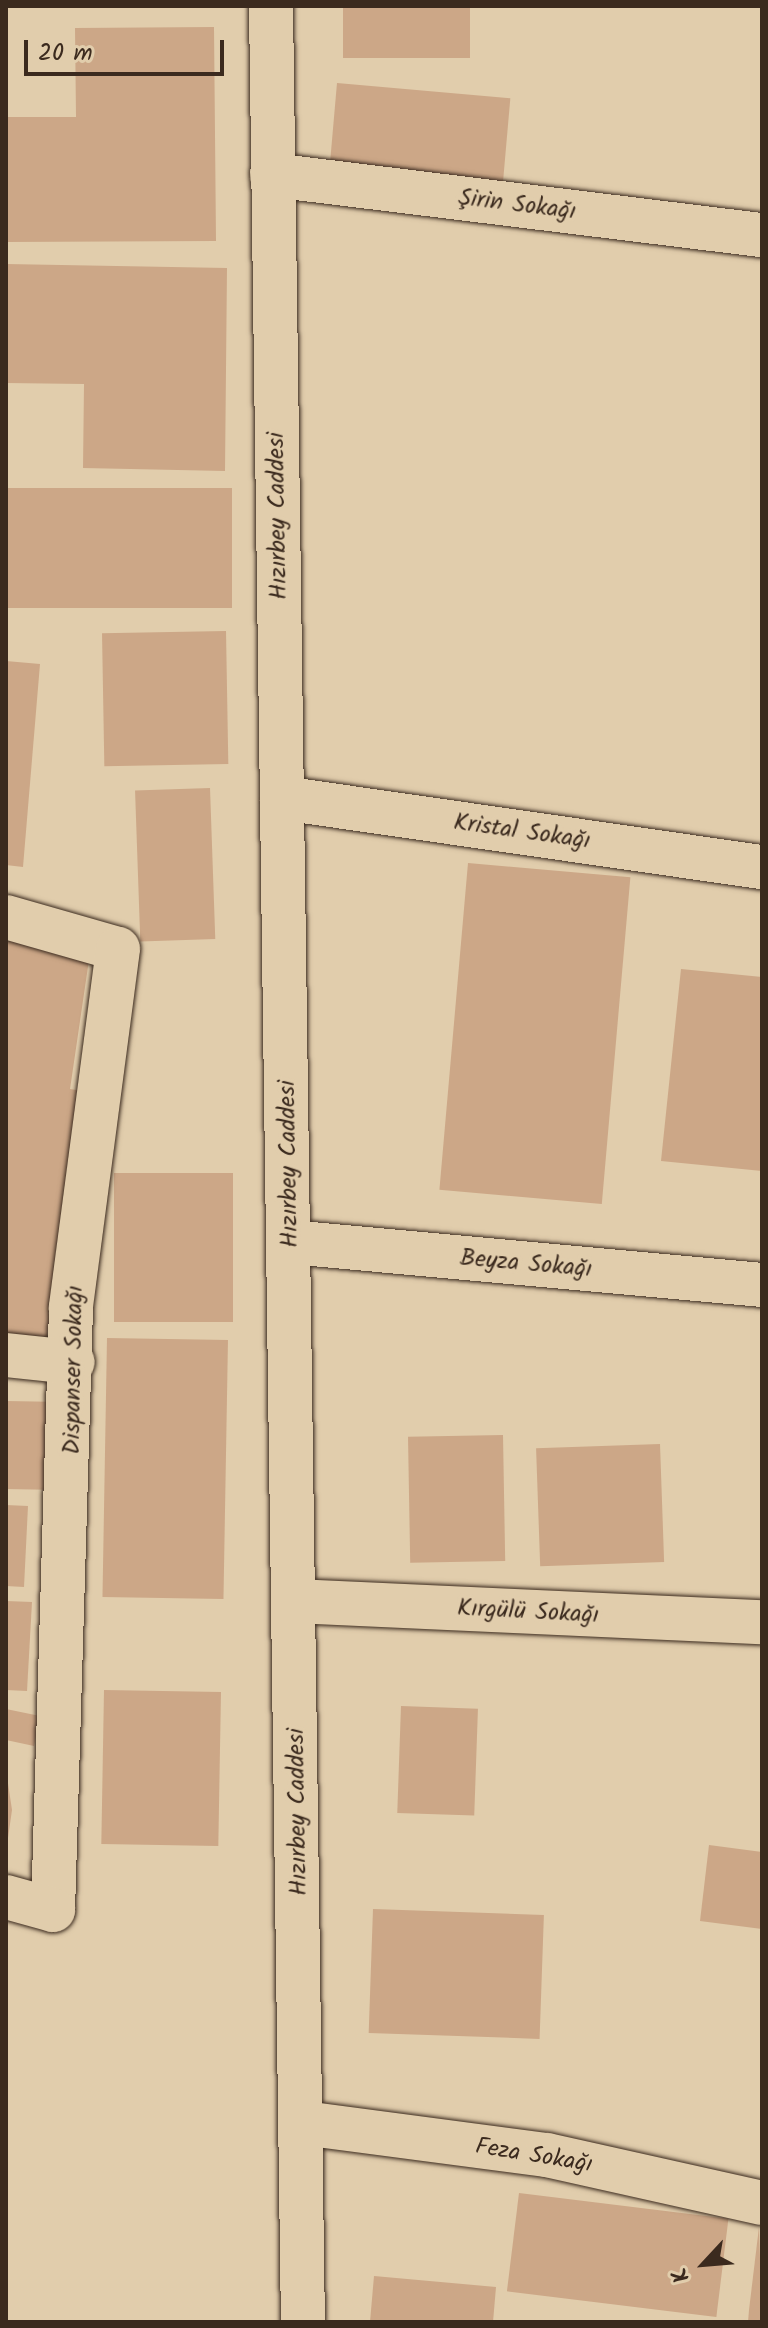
<!DOCTYPE html>
<html>
<head>
<meta charset="utf-8">
<style>
	body { margin:0 }
	#map { position:relative; width:768px; height:2328px; overflow:hidden; background:#e1cdac; font-family:Kalam,sans-serif }
	div>[style] { position:absolute }
	.building>* { inset:0; background:#cca787; transform-origin:0 0 }
	.roads { filter:drop-shadow(0 0 2px #3b2a1e) drop-shadow(0 0 2px #3b2a1e) }
	.street>* { height:44px; margin:-22px; padding:0 22px; transform-origin:22px; border-radius:22px; background:#e1cdac }
	.secondary>* { height:44px; margin:-22px; padding:0 22px; transform-origin:22px; border-radius:22px; background:#e1cdac }
	span { translate:-50% -50%; white-space:nowrap; text-align:center; line-height:1.15; -webkit-text-stroke:7px #e1cdac; paint-order:stroke }
	.street-label { font-size:24px; color:#3b2a1e }
	.frame { position:absolute; inset:0; border:8px solid #3b2a1e; pointer-events:none }
	.north { position:absolute; left:664px; top:2224px; width:80px; height:80px; -webkit-text-stroke:6px #e1cdac; paint-order:stroke; rotate:244deg; font-size:22px; font-weight:700; line-height:32px; text-align:center; color:#3b2a1e }
	.north::after { content:''; display:block; margin:auto; width:28px; height:36px; background:#3b2a1e; clip-path:polygon(50% 0,100% 100%,50% 72%,0 100%) }
	.scale { position:absolute; left:24px; top:40px; width:200px; height:36px; box-sizing:border-box; border:4px solid #3b2a1e; border-top:0; padding-left:10px; font-size:24px; line-height:28px; white-space:nowrap; color:#3b2a1e; -webkit-text-stroke:6px #e1cdac; paint-order:stroke }
</style>
</head>
<body>
<div id="map">
	<div class="building">
		<i style="left:343px;top:6px;width:127px;height:52px"></i>
		<i style="clip-path:polygon(214px 27px,216px 241px,6px 242px,6px 117px,76px 117px,75px 28px)"></i>
		<i style="left:337px;top:83px;width:174px;height:88px;rotate:5deg"></i>
		<i style="clip-path:polygon(6px 264px,227px 268px,225px 471px,83px 468px,84px 384px,6px 383px)"></i>
		<i style="left:6px;top:488px;width:226px;height:120px"></i>
		<i style="left:226px;top:631px;width:133px;height:124px;rotate:89deg"></i>
		<i style="clip-path:polygon(6px 661px,40px 664px,23px 867px,6px 865px)"></i>
		<i style="left:210px;top:788px;width:151px;height:75px;rotate:88deg"></i>
		<i style="left:468px;top:863px;width:163px;height:328px;rotate:5deg"></i>
		<i style="clip-path:polygon(6px 940px,90px 953px,70px 1089px,82px 1091px,46px 1342px,6px 1336px)"></i>
		<i style="clip-path:polygon(681px 969px,762px 977px,762px 1171px,661px 1161px)"></i>
		<i style="left:233px;top:1173px;width:149px;height:119px;rotate:90deg"></i>
		<i style="left:107px;top:1338px;width:121px;height:259px;rotate:1deg"></i>
		<i style="left:6px;top:1401px;width:43px;height:88px;rotate:1deg"></i>
		<i style="left:503px;top:1435px;width:126px;height:95px;rotate:89deg"></i>
		<i style="left:660px;top:1444px;width:118px;height:124px;rotate:88deg"></i>
		<i style="clip-path:polygon(6px 1505px,28px 1506px,24px 1587px,6px 1586px)"></i>
		<i style="clip-path:polygon(6px 1601px,32px 1602px,27px 1691px,6px 1690px)"></i>
		<i style="left:104px;top:1690px;width:117px;height:154px;rotate:1deg"></i>
		<i style="left:401px;top:1706px;width:77px;height:107px;rotate:2deg"></i>
		<i style="clip-path:polygon(6px 1709px,40px 1716px,34px 1746px,6px 1740px)"></i>
		<i style="clip-path:polygon(6px 1770px,12px 1810px,8px 1838px,6px 1838px)"></i>
		<i style="clip-path:polygon(709px 1845px,762px 1852px,762px 1929px,700px 1921px)"></i>
		<i style="left:373px;top:1909px;width:171px;height:124px;rotate:2deg"></i>
		<i style="left:519px;top:2193px;width:211px;height:99px;rotate:7deg"></i>
		<i style="clip-path:polygon(759px 2227px,762px 2322px,748px 2322px,749px 2310px)"></i>
		<i style="clip-path:polygon(374px 2276px,496px 2287px,493px 2322px,370px 2322px)"></i>
	</div>
	<div class="roads">
		<div class="street">
			<i style="left:272px;top:175px;width:494px;rotate:7deg"></i>
			<i style="left:282px;top:798px;width:485px;rotate:8.2deg"></i>
			<i style="left:6px;top:917px;width:116px;rotate:15.9deg"></i>
			<i style="left:118px;top:949px;width:362px;rotate:97.5deg"></i>
			<i style="left:71px;top:1308px;width:602px;rotate:91.71deg"></i>
			<i style="left:53px;top:1910px;width:49px;rotate:-164.5deg"></i>
			<i style="left:290px;top:1242px;width:474px;rotate:5.2deg"></i>
			<i style="left:6px;top:1355px;width:67px;rotate:6deg"></i>
			<i style="left:294px;top:1601px;width:468px;rotate:2.6deg"></i>
			<i style="left:303px;top:2123px;width:246px;rotate:7.5deg"></i>
			<i style="left:547px;top:2155px;width:220px;rotate:12.6deg"></i>
		</div>
		<div class="secondary">
			<i style="left:271px;top:6px;width:2316px;rotate:89.21deg"></i>
		</div>
	</div>
	<div class="street-label">
		<span style="left:517px;top:205px;rotate:7deg">Şirin Sokağı</span>
		<span style="left:278px;top:516px;rotate:-91deg">Hızırbey Caddesi</span>
		<span style="left:522px;top:832px;rotate:8deg">Kristal Sokağı</span>
		<span style="left:289px;top:1164px;rotate:-91deg">Hızırbey Caddesi</span>
		<span style="left:526px;top:1264px;rotate:5deg">Beyza Sokağı</span>
		<span style="left:74px;top:1370px;rotate:-89deg">Dispanser Sokağı</span>
		<span style="left:528px;top:1612px;rotate:3deg">Kırgülü Sokağı</span>
		<span style="left:298px;top:1812px;rotate:-91deg">Hızırbey Caddesi</span>
		<span style="left:534px;top:2156px;rotate:9deg">Feza Sokağı</span>
	</div>
	<div class="frame"></div>
	<div class="north">K</div>
	<div class="scale">20 m</div>
</div>
</body>
</html>
